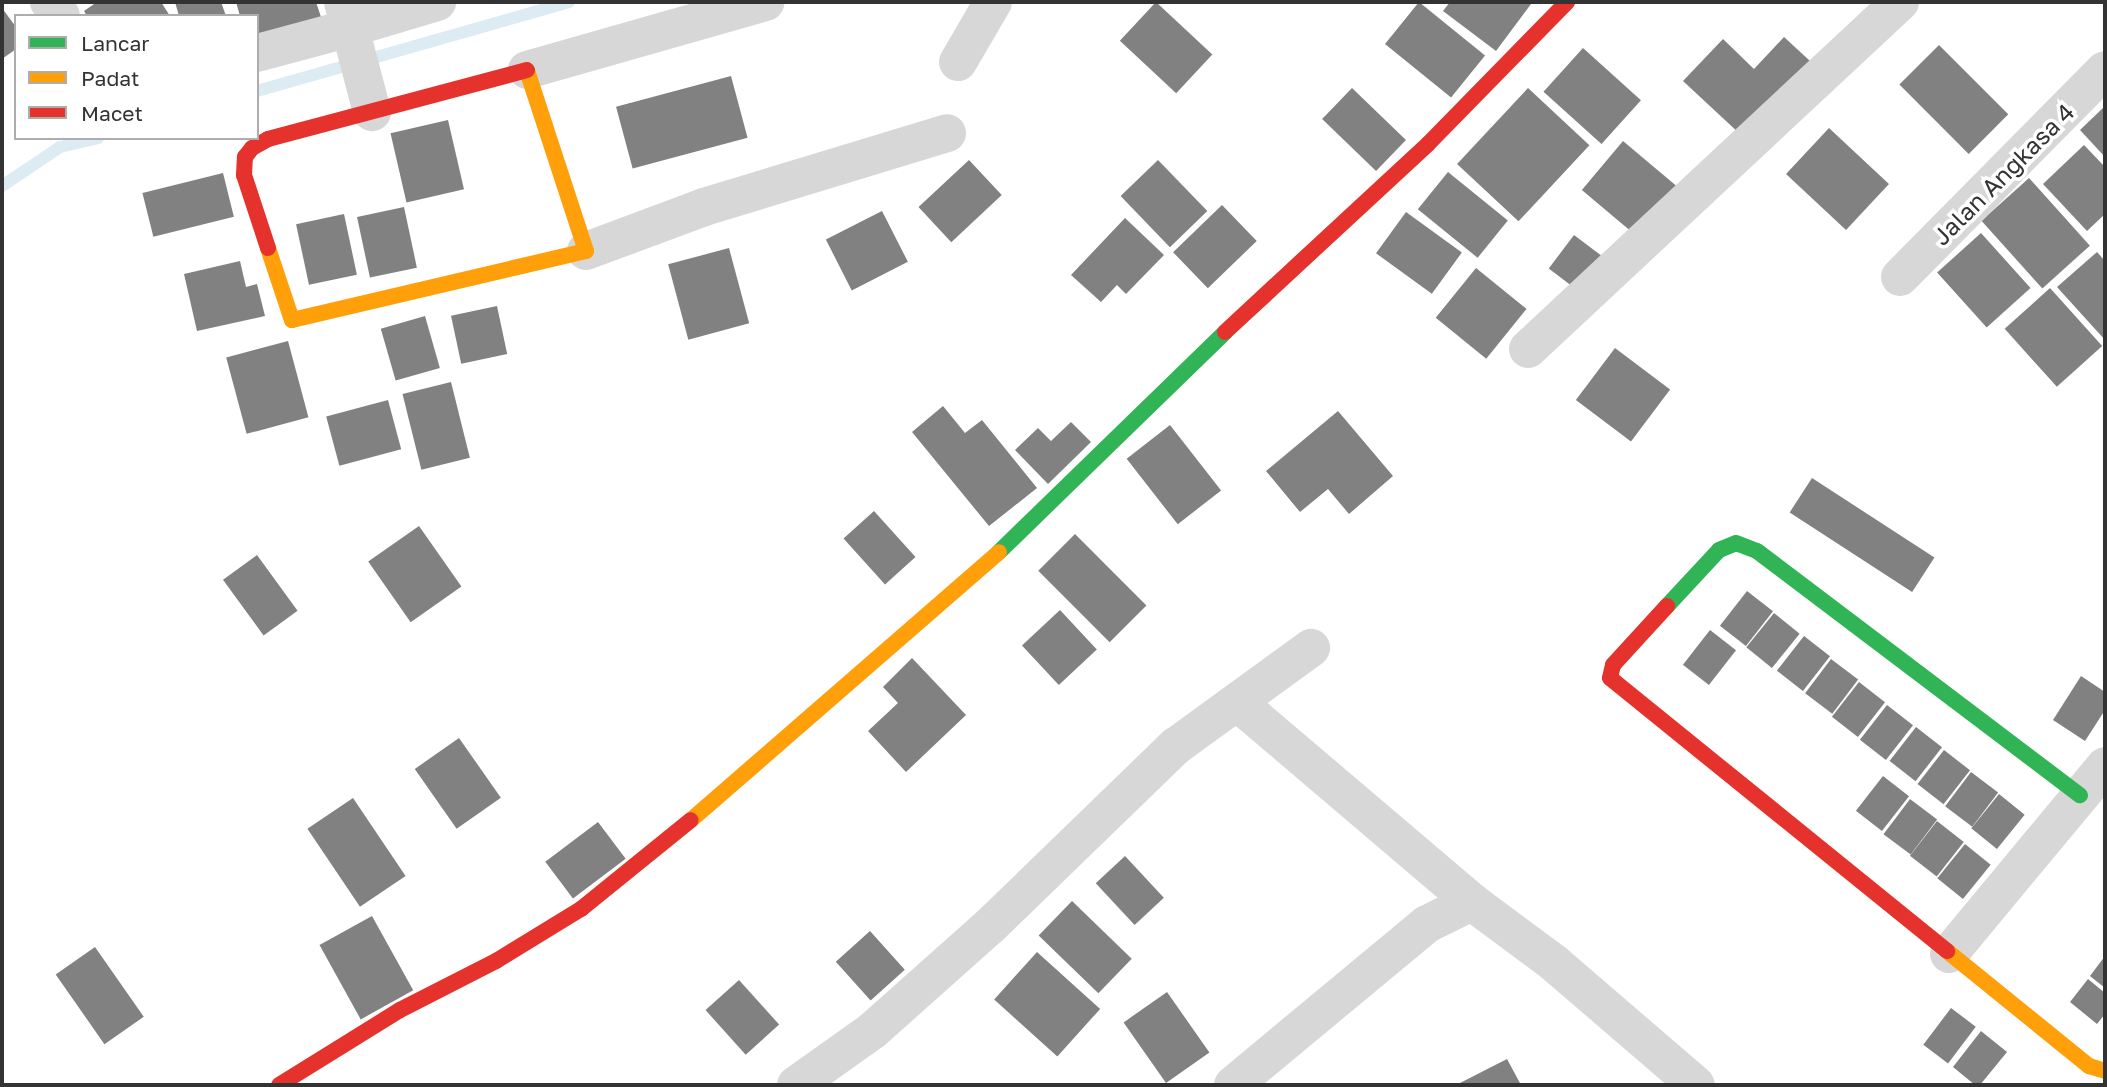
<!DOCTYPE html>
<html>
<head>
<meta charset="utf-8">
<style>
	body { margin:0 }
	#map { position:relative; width:2107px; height:1087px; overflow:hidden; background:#fff; font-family:"Golos Text",sans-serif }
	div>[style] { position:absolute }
	.stream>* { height:12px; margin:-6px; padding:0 6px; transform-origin:6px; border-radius:6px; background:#ddebf3 }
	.building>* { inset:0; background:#818181; transform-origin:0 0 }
	.street>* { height:38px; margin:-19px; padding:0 19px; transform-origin:19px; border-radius:19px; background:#d7d7d7 }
	.fast>* { height:16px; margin:-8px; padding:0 8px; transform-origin:8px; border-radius:8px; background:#30b455 }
	.slow>* { height:16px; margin:-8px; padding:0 8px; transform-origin:8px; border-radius:8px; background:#ff9f0a }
	.jam>* { height:16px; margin:-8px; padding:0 8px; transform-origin:8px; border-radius:8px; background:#e5322d }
	span { translate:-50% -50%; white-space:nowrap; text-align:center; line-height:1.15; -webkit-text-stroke:7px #fff; paint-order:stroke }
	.street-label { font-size:24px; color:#333 }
	.frame { position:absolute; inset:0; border:4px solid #333; pointer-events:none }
	.legend { position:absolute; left:14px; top:14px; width:245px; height:126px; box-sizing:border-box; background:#fff; border:2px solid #adadad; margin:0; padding:9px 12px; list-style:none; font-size:21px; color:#333 }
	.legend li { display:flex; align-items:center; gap:14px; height:35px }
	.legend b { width:35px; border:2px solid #adadad }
</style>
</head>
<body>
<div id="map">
	<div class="stream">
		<i style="left:257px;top:91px;width:324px;rotate:-15.9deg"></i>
		<i style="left:2px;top:186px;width:70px;rotate:-33.9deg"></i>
		<i style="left:60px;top:147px;width:39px;rotate:-13deg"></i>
	</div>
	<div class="building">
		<i style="clip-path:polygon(97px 2px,161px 2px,170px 16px,87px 16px,84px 11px)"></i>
		<i style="clip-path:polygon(175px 2px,221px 2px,226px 16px,179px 16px)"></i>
		<i style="clip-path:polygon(236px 2px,316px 2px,324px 26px,257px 45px,257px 16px,240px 16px)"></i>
		<i style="left:1156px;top:2px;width:77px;height:53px;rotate:43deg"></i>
		<i style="left:1419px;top:2px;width:85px;height:54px;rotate:39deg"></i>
		<i style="clip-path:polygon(1450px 2px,1528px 2px,1531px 4px,1496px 51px,1443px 11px)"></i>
		<i style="clip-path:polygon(2px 8px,16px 27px,16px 49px,2px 59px)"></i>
		<i style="clip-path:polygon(1784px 37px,1810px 61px,1740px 134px,1683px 81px,1723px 39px,1754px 69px)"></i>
		<i style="left:1939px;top:45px;width:98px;height:56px;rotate:45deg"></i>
		<i style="left:1583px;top:48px;width:78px;height:59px;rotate:42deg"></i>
		<i style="left:731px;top:76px;width:64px;height:119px;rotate:75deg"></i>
		<i style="left:1352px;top:88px;width:75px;height:43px;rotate:44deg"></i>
		<i style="left:1528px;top:88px;width:84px;height:104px;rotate:43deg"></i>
		<i style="clip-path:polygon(2105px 106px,2105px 157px,2080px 130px)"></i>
		<i style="left:448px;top:120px;width:71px;height:59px;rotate:77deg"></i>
		<i style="left:1829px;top:128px;width:82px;height:63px;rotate:43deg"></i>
		<i style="left:1623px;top:141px;width:71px;height:64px;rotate:40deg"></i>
		<i style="clip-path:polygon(2084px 145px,2105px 167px,2105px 214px,2087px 231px,2043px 184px)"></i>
		<i style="left:969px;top:160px;width:48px;height:69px;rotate:47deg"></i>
		<i style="left:1158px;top:160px;width:71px;height:52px;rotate:46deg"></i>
		<i style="left:1448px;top:172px;width:77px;height:48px;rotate:39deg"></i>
		<i style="left:223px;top:173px;width:45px;height:83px;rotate:76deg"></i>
		<i style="left:2029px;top:178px;width:91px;height:64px;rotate:48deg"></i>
		<i style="left:1222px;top:205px;width:50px;height:68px;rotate:46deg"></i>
		<i style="left:404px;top:207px;width:62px;height:48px;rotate:78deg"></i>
		<i style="left:882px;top:211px;width:57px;height:63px;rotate:63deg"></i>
		<i style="left:1406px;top:212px;width:69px;height:51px;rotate:36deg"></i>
		<i style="left:344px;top:214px;width:62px;height:49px;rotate:78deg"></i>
		<i style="clip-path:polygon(1125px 218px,1164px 255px,1126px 294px,1117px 285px,1101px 302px,1071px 275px)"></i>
		<i style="left:1981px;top:233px;width:74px;height:59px;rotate:48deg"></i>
		<i style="left:1574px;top:235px;width:38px;height:42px;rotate:37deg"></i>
		<i style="left:729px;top:248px;width:78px;height:63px;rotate:75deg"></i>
		<i style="clip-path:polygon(2097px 252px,2105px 261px,2105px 340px,2057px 287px)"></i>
		<i style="clip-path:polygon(240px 261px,246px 287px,257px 284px,265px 316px,197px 331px,184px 274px)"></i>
		<i style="left:1476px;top:268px;width:65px;height:64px;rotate:39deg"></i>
		<i style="left:2050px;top:288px;width:78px;height:61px;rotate:48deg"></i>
		<i style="left:497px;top:306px;width:49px;height:47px;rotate:78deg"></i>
		<i style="left:425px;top:316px;width:54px;height:46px;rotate:74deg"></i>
		<i style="left:288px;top:341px;width:79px;height:64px;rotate:75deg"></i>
		<i style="left:1615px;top:348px;width:69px;height:65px;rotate:37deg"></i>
		<i style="left:451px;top:382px;width:78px;height:50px;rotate:76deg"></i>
		<i style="left:388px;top:400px;width:51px;height:64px;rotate:75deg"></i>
		<i style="clip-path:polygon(943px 406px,965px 433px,982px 420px,1037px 488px,989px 526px,912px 432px)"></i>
		<i style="clip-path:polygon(1338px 411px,1393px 476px,1349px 514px,1328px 489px,1300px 512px,1266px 471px)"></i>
		<i style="clip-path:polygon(1071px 422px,1091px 442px,1048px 484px,1015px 450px,1038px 428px,1051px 441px)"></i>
		<i style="left:1170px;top:425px;width:83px;height:55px;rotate:52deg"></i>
		<i style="left:1812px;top:478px;width:146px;height:41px;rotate:33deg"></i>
		<i style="left:874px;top:511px;width:62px;height:41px;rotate:48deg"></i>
		<i style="left:419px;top:526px;width:74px;height:62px;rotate:55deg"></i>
		<i style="left:1075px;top:534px;width:101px;height:52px;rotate:45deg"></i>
		<i style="left:257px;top:555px;width:69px;height:42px;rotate:54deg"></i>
		<i style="left:1747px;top:591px;width:33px;height:44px;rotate:38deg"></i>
		<i style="left:1060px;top:610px;width:54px;height:52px;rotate:47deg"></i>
		<i style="left:1774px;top:613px;width:33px;height:44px;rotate:39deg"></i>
		<i style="left:1710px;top:630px;width:33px;height:44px;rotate:38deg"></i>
		<i style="left:1804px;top:636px;width:33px;height:44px;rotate:38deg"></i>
		<i style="clip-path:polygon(912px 658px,966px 715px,906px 772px,868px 731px,898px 703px,883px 687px)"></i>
		<i style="left:1831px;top:659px;width:34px;height:43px;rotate:37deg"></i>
		<i style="clip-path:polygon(2081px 676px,2105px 692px,2105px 710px,2085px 741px,2053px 720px)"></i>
		<i style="left:1859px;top:682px;width:33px;height:44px;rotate:38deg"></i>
		<i style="left:1887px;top:705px;width:33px;height:44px;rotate:38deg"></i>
		<i style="left:1916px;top:727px;width:33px;height:43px;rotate:38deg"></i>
		<i style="left:459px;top:738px;width:73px;height:54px;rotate:55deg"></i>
		<i style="left:1944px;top:750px;width:33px;height:43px;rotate:38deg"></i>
		<i style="left:1971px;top:772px;width:34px;height:43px;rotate:37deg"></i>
		<i style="left:1883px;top:776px;width:33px;height:44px;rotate:38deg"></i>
		<i style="left:1999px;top:794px;width:33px;height:44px;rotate:39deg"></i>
		<i style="left:353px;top:798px;width:94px;height:55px;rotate:56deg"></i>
		<i style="left:1910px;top:799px;width:34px;height:44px;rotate:37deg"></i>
		<i style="left:1937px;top:821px;width:34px;height:44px;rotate:38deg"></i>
		<i style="left:598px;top:822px;width:46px;height:66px;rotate:53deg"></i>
		<i style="left:1965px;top:844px;width:33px;height:44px;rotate:39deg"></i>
		<i style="left:1125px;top:856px;width:57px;height:40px;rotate:47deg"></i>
		<i style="left:1072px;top:901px;width:83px;height:48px;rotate:44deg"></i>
		<i style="left:372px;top:916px;width:85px;height:60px;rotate:61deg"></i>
		<i style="left:870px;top:931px;width:52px;height:46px;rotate:48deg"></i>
		<i style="left:95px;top:947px;width:85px;height:48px;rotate:55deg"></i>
		<i style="left:1037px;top:952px;width:85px;height:64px;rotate:42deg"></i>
		<i style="clip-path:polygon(2105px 956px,2105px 988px,2090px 976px)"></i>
		<i style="clip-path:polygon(2088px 979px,2105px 993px,2105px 1014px,2097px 1024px,2070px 1002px)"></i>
		<i style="left:739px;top:980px;width:60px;height:45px;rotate:48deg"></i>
		<i style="left:1167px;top:992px;width:74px;height:53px;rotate:55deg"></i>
		<i style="left:1951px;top:1008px;width:31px;height:46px;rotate:37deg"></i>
		<i style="clip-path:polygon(1981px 1031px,2007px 1052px,1980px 1085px,1975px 1085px,1953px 1067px)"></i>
		<i style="clip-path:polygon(1507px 1059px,1521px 1085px,1461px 1085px,1460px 1083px)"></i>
	</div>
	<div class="street">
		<i style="left:49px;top:2px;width:18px;rotate:49deg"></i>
		<i style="left:343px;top:2px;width:27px;rotate:75deg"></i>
		<i style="left:350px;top:28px;width:91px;rotate:-16.6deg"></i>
		<i style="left:257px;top:53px;width:96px;rotate:-15deg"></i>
		<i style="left:350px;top:28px;width:87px;rotate:75.3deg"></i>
		<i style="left:958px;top:62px;width:69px;rotate:-59.7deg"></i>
		<i style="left:527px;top:70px;width:248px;rotate:-15.9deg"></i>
		<i style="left:586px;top:251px;width:126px;rotate:-20.4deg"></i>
		<i style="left:704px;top:207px;width:254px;rotate:-16.9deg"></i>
		<i style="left:1900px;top:277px;width:291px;rotate:-45.3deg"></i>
		<i style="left:1528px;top:349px;width:509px;rotate:-43.01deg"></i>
		<i style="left:1237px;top:702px;width:309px;rotate:40.4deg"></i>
		<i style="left:1949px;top:954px;width:244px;rotate:-50.3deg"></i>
		<i style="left:796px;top:1085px;width:93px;rotate:-35.4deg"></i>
		<i style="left:872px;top:1031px;width:158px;rotate:-41.7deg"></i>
		<i style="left:990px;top:926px;width:259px;rotate:-44.1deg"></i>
		<i style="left:1176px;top:746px;width:167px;rotate:-36deg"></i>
		<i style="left:1233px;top:1085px;width:252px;rotate:-39.7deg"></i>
		<i style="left:1427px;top:924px;width:50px;rotate:-26.1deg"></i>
		<i style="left:1472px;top:902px;width:102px;rotate:36.6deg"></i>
		<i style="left:1554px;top:963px;width:187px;rotate:40.7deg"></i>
	</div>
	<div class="fast">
		<i style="left:999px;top:552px;width:315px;rotate:-44.2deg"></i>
		<i style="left:1667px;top:606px;width:76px;rotate:-47.1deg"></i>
		<i style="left:1719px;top:550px;width:18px;rotate:-22deg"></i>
		<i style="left:1736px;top:543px;width:22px;rotate:21deg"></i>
		<i style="left:1757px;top:551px;width:405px;rotate:37.1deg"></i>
	</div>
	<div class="slow">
		<i style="left:268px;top:248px;width:76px;rotate:71.6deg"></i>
		<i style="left:292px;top:320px;width:302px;rotate:-13.2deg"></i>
		<i style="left:586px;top:251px;width:190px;rotate:-108.1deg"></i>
		<i style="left:691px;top:820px;width:408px;rotate:-41deg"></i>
		<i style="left:1947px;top:951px;width:183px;rotate:39deg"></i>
		<i style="left:2089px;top:1066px;width:17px;rotate:17deg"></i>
	</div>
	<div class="jam">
		<i style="left:268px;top:248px;width:77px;rotate:-108.2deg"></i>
		<i style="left:244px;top:175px;width:18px;rotate:-87deg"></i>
		<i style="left:245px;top:157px;width:11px;rotate:-52deg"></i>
		<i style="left:252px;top:148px;width:18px;rotate:-29deg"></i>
		<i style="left:268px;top:139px;width:268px;rotate:-14.9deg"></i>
		<i style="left:1225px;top:332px;width:277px;rotate:-42.8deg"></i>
		<i style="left:1428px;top:144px;width:199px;rotate:-45.6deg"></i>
		<i style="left:1667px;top:606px;width:80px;rotate:132.5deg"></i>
		<i style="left:1613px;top:665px;width:13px;rotate:103deg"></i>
		<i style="left:1610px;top:678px;width:434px;rotate:39deg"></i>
		<i style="left:279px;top:1085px;width:142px;rotate:-31.8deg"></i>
		<i style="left:400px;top:1010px;width:108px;rotate:-27deg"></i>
		<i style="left:496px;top:961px;width:100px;rotate:-31.5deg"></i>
		<i style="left:581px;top:909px;width:141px;rotate:-39deg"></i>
	</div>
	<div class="street-label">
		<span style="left:2003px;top:174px;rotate:-45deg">Jalan Angkasa 4</span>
	</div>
	<div class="frame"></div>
	<ul class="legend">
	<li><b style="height:9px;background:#30b455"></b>Lancar</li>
	<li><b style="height:9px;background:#ff9f0a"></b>Padat</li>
	<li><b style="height:9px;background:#e5322d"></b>Macet</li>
	</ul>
</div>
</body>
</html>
